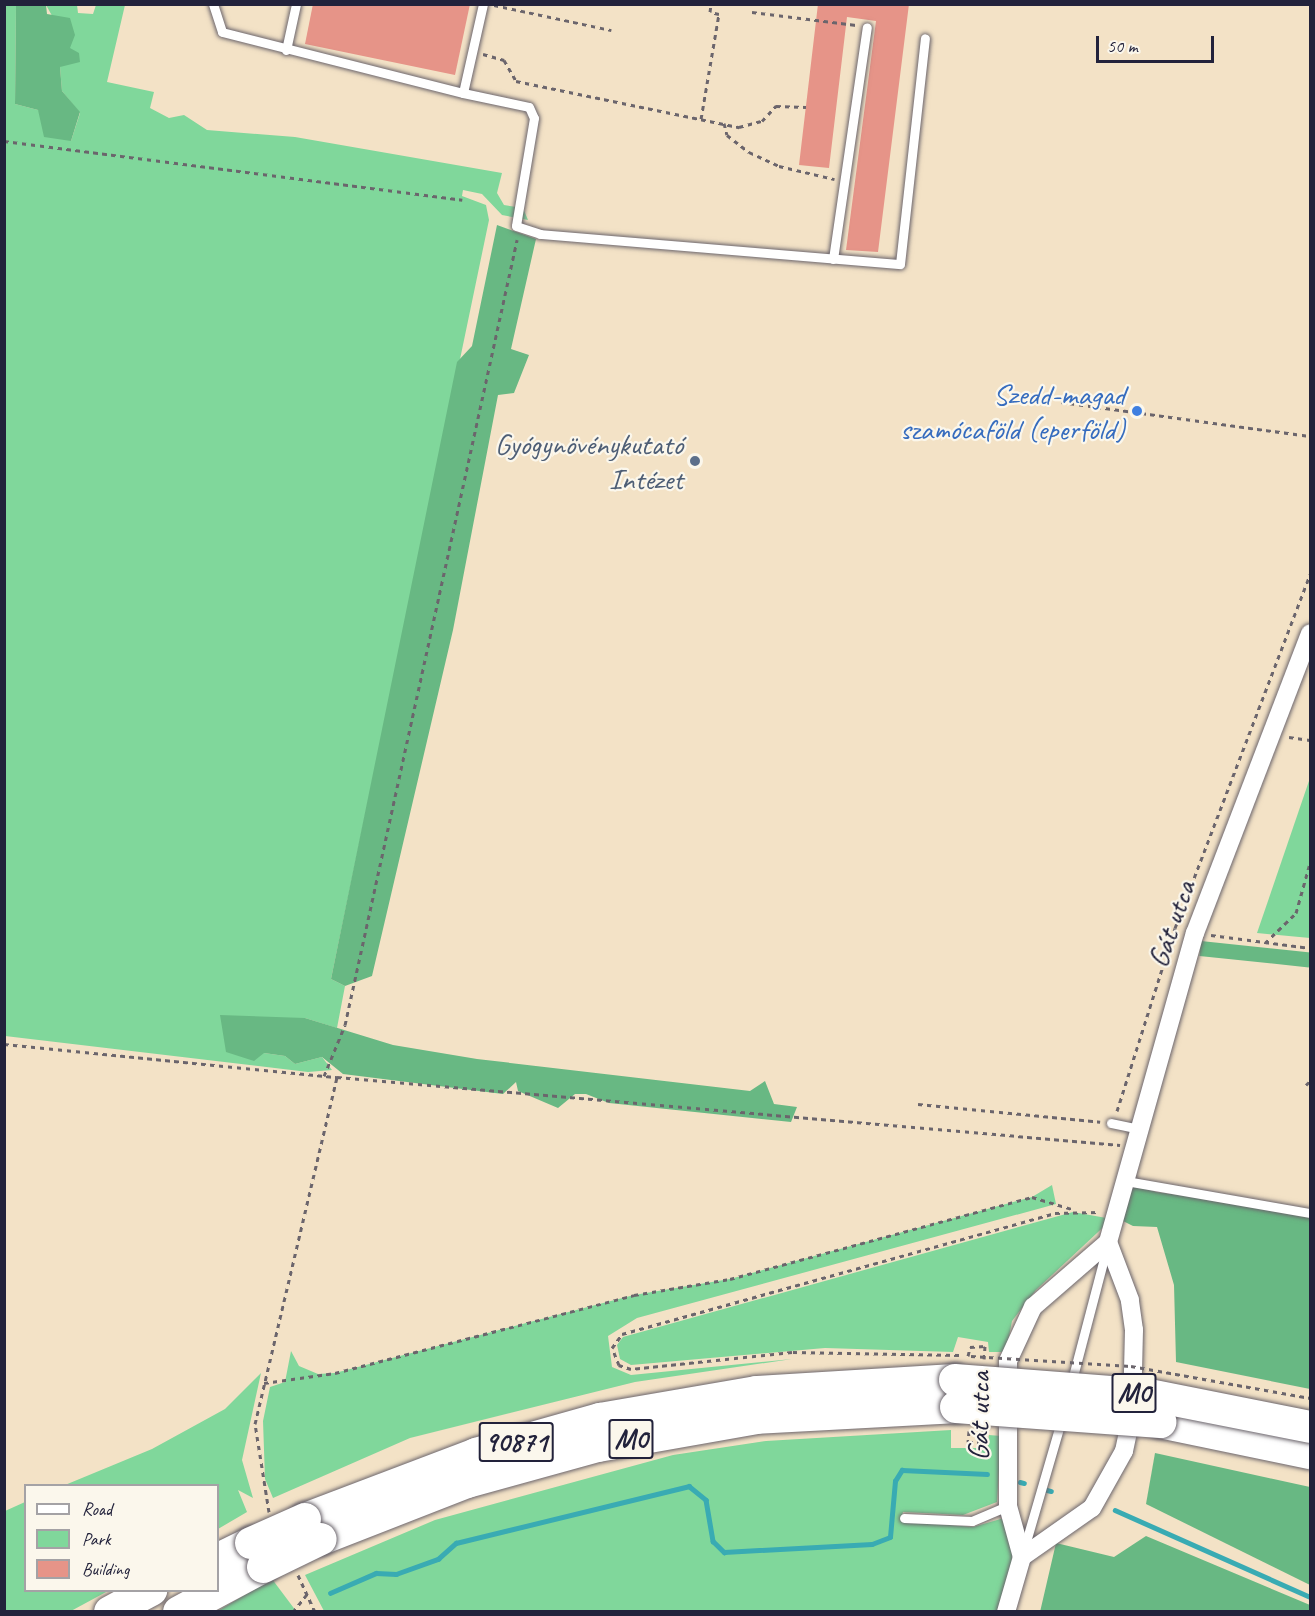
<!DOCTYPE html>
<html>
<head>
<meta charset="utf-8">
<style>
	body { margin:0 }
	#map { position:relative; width:1315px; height:1616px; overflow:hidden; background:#f3e2c6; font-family:Caveat,sans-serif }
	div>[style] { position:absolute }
	.green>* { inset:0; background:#80d79b }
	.forest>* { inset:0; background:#68b883; transform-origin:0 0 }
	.stream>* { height:4.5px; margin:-2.25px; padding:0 2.25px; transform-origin:2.25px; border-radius:2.25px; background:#39abb3 }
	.building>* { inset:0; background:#e69488 }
	.path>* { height:3px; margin-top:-1.5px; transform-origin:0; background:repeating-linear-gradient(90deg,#6b656c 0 4.5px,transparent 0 9px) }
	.roads { filter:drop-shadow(0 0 2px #6b656c) drop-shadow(0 0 2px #6b656c) }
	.lane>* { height:9px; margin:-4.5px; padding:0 4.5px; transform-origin:4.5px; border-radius:4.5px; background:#fff }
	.street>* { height:18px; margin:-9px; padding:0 9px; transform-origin:9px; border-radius:9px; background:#fff }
	.highway>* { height:32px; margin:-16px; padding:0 16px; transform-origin:16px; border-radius:16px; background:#fff }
	.path-bridge>* { height:3px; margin-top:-1.5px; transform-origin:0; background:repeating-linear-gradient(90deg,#6b656c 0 4.5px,transparent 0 9px) }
	.bridges { filter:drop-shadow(0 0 2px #6b656c) drop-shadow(0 0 2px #6b656c) }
	.highway-bridge>* { height:32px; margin:-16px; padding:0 16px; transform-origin:16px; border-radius:16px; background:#fff }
	.dots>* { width:16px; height:16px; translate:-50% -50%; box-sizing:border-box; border:3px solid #fbf7ec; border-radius:50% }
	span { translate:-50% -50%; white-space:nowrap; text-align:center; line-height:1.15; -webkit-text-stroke:4.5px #fbf7ec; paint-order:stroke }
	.shield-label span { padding:2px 4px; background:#fbf7ec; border:2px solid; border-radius:4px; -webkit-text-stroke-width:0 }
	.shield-label { font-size:28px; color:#22223b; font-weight:700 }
	.shop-label { font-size:30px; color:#366cbe }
	.right { translate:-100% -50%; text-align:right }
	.service-label { font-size:30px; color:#4e5e75 }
	.street-label { font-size:30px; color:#22223b }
	.frame { position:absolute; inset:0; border:6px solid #22223b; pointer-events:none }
	.legend { position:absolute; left:24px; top:1484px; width:195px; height:108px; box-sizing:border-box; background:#fbf7ec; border:2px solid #a4a2a5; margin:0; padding:8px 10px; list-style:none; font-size:18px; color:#22223b }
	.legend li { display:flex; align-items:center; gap:12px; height:30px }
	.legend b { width:30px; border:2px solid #a4a2a5 }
	.scale { position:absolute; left:1096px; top:36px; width:118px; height:27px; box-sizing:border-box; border:3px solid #22223b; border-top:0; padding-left:8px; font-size:18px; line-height:21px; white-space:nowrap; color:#22223b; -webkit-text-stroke:4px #fbf7ec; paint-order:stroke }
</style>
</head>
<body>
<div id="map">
	<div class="green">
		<i style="clip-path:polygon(5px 5px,16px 5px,15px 104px,38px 110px,71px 141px,80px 113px,62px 91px,60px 67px,70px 48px,46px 5px,77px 5px,78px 13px,93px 14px,96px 5px,125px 5px,107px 82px,154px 92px,150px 108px,169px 118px,184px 115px,207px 130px,295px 137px,502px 173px,497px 193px,504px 205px,523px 208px,528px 220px,502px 215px,482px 194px,463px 190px,462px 196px,486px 205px,489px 220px,331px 979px,345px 986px,337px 1028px,305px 1018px,264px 1053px,285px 1056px,295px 1064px,322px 1057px,332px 1070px,308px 1072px,5px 1036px)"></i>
		<i style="clip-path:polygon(1310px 778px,1310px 938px,1257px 933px)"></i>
		<i style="clip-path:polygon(1052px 1185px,1056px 1204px,637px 1318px,608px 1336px,612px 1367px,631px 1375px,792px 1359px,635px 1382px,410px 1438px,273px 1498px,265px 1479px,263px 1421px,270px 1387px,285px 1382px,291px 1351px,299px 1366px,318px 1374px,335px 1373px,634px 1295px,730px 1279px,1032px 1197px)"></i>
		<i style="clip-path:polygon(1073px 1212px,1112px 1219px,1036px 1290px,1012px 1321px,1006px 1352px,989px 1352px,988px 1342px,958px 1337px,953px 1352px,825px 1348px,631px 1365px,620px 1359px,617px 1345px,623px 1337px)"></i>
		<i style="clip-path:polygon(261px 1373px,242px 1460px,253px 1498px,238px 1490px,247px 1512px,218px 1529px,218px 1486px,65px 1485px,152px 1449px,225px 1409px)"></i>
		<i style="clip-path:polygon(951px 1430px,951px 1448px,987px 1448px,989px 1435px,1001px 1436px,997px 1502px,963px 1515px,903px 1512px,901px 1521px,973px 1527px,1004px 1518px,1014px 1557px,1002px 1612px,324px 1611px,305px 1575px,435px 1520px,673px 1455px,766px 1441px)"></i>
		<i style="clip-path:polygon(25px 1502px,26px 1590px,108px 1591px,71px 1611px,5px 1611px,5px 1511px)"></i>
		<i style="clip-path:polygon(272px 1579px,296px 1611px,216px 1612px)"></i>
	</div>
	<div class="forest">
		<i style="clip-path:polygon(16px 5px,46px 5px,47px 14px,70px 18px,75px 35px,70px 48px,79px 53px,80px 62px,60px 67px,62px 91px,80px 112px,71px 141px,44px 137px,38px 110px,15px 104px)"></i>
		<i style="clip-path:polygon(497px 225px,536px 239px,511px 349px,529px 355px,514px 393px,498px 395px,453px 630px,372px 976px,345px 986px,331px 979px,457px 362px,472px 346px)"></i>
		<i style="left:1201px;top:941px;width:110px;height:15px;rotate:6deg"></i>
		<i style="clip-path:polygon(220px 1015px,305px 1018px,393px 1045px,477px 1059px,750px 1091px,765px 1081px,774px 1104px,797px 1107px,791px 1122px,609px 1103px,586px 1094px,575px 1094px,558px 1108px,518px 1091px,516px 1082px,503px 1094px,343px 1074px,322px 1057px,295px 1064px,285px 1056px,264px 1053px,254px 1061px,226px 1052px)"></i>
		<i style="clip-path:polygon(1126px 1181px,1156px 1192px,1310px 1212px,1310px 1389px,1176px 1362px,1174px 1285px,1157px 1227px,1133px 1226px,1115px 1217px)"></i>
		<i style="clip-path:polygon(1155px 1453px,1310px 1487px,1310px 1585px,1146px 1504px)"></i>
		<i style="clip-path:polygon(1146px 1536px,1310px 1605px,1310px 1612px,1040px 1612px,1056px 1543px,1114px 1557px)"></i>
	</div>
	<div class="stream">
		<i style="left:1020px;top:1482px;width:4px;rotate:14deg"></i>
		<i style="left:1047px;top:1490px;width:4px;rotate:14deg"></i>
		<i style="left:1115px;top:1510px;width:214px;rotate:24deg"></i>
		<i style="left:330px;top:1593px;width:50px;rotate:-23.5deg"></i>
		<i style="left:376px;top:1573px;width:20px;rotate:3deg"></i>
		<i style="left:396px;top:1574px;width:45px;rotate:-19.7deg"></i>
		<i style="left:438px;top:1559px;width:24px;rotate:-42deg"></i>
		<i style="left:456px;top:1543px;width:240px;rotate:-13.7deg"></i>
		<i style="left:689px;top:1486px;width:22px;rotate:39deg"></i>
		<i style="left:706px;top:1500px;width:42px;rotate:80.3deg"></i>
		<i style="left:713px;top:1541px;width:16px;rotate:45deg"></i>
		<i style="left:724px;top:1552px;width:148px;rotate:-3.1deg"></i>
		<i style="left:872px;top:1544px;width:19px;rotate:-21deg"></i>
		<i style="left:890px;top:1537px;width:56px;rotate:-84.9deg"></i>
		<i style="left:895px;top:1481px;width:13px;rotate:-58deg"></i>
		<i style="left:902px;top:1470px;width:85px;rotate:2.7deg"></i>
	</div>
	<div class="building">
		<i style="clip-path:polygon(313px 4px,470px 4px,455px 75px,305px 44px)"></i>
		<i style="clip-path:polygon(818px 4px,909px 4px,878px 252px,846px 250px,876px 21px,847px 17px,829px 168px,799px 165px)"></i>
	</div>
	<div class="path">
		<i style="left:494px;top:5px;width:120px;rotate:12.1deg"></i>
		<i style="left:752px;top:12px;width:105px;rotate:7.1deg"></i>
		<i style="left:483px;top:54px;width:22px;rotate:16deg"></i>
		<i style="left:504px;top:60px;width:24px;rotate:60deg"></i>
		<i style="left:516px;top:81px;width:228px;rotate:11.7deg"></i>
		<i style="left:739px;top:127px;width:24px;rotate:-15deg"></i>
		<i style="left:762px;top:121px;width:21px;rotate:-47deg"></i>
		<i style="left:776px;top:106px;width:30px;rotate:2deg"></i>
		<i style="left:701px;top:119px;width:107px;rotate:-80.3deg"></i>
		<i style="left:719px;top:14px;width:9px;rotate:-167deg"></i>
		<i style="left:710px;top:12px;width:8px;rotate:-83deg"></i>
		<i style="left:724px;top:123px;width:12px;rotate:76deg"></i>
		<i style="left:727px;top:135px;width:28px;rotate:38deg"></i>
		<i style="left:749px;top:152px;width:33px;rotate:25deg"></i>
		<i style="left:779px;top:166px;width:57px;rotate:13.3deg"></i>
		<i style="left:4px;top:141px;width:462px;rotate:7.3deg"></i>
		<i style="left:1061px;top:402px;width:251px;rotate:7.8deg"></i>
		<i style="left:1289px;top:737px;width:21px;rotate:8deg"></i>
		<i style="left:1211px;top:935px;width:100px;rotate:7.5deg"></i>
		<i style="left:1265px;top:943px;width:43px;rotate:-44.1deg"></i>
		<i style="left:1296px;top:913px;width:52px;rotate:-74.4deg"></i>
		<i style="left:4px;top:1044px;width:335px;rotate:5.7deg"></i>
		<i style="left:324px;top:1076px;width:55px;rotate:-67.6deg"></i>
		<i style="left:345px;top:1025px;width:804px;rotate:-77.64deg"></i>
		<i style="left:1306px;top:1085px;width:6px;rotate:-45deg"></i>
		<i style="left:918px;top:1104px;width:183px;rotate:5.6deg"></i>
		<i style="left:1117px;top:1111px;width:192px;rotate:-72.4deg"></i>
		<i style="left:1175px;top:928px;width:379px;rotate:-69.1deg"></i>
		<i style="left:959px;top:1355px;width:167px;rotate:-179deg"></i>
		<i style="left:792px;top:1352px;width:162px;rotate:174deg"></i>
		<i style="left:631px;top:1369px;width:13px;rotate:-162deg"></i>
		<i style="left:619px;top:1365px;width:18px;rotate:-112deg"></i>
		<i style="left:612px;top:1348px;width:17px;rotate:-54deg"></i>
		<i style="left:622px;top:1334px;width:450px;rotate:-15.6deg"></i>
		<i style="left:1055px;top:1213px;width:44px;rotate:-1.3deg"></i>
		<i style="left:968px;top:1356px;width:9px;rotate:-77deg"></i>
		<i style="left:970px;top:1347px;width:15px;rotate:-4deg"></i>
		<i style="left:985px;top:1346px;width:13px;rotate:94deg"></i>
		<i style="left:264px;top:1383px;width:72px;rotate:-8deg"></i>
		<i style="left:335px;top:1373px;width:309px;rotate:-14.6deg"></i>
		<i style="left:634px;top:1295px;width:97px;rotate:-9.5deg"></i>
		<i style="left:730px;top:1279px;width:313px;rotate:-15.2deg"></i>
		<i style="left:1032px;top:1197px;width:42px;rotate:16.7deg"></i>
		<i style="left:969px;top:1431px;width:11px;rotate:95deg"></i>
		<i style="left:968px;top:1442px;width:15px"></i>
		<i style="left:983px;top:1442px;width:11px;rotate:-90deg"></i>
		<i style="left:269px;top:1512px;width:89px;rotate:-99deg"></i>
		<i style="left:255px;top:1424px;width:357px;rotate:-76.7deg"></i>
		<i style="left:337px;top:1077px;width:786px;rotate:4.96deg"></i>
		<i style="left:298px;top:1575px;width:41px;rotate:65.3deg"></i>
		<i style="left:293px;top:1612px;width:23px;rotate:-52deg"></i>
	</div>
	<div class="roads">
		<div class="lane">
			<i style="left:213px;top:4px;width:29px;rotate:72deg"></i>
			<i style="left:222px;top:32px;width:249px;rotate:14.2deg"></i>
			<i style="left:483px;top:4px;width:91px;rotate:102.7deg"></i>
			<i style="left:463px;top:93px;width:67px;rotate:12deg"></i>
			<i style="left:529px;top:107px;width:12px;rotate:66deg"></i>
			<i style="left:534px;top:118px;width:109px;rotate:99.5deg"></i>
			<i style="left:516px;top:226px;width:25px;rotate:18deg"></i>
			<i style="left:540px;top:234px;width:361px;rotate:4.8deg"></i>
			<i style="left:900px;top:264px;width:227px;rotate:-83.7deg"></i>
			<i style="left:286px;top:50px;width:47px;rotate:-77.7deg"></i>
			<i style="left:833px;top:259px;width:234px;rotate:-81.7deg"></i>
			<i style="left:1111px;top:1123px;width:29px;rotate:12deg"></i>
			<i style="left:1126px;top:1181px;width:187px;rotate:9.9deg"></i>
			<i style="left:1071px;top:1384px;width:142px;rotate:-75.3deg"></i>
			<i style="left:904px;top:1518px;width:68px;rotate:2.5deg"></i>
			<i style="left:972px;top:1521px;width:39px;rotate:-23deg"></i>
			<i style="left:1023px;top:1552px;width:136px;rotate:-73.8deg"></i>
		</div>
		<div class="street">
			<i style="left:1022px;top:1557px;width:53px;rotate:-105.4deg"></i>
			<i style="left:1008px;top:1506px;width:145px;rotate:-90deg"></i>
			<i style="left:1008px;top:1361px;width:60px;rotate:-65.2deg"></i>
			<i style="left:1033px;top:1307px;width:99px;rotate:-40.9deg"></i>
			<i style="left:1108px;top:1242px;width:321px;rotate:-74.3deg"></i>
			<i style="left:1195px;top:933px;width:321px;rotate:-69deg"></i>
			<i style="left:1006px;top:1612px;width:57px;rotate:-73.8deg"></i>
			<i style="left:1022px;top:1557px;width:85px;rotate:-35deg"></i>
			<i style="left:1092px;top:1508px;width:65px;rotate:-60.7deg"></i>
			<i style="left:1124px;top:1451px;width:40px;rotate:-78deg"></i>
			<i style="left:1132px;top:1412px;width:82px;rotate:-88.6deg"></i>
			<i style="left:1134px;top:1330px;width:30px;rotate:-98deg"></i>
			<i style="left:1130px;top:1300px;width:62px;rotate:-110.8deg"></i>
		</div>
		<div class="highway">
			<i style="left:1160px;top:1422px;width:153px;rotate:11.7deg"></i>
			<i style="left:305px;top:1519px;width:183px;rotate:-20.8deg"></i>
			<i style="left:476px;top:1454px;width:129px;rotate:-15.8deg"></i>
			<i style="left:600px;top:1419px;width:159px;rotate:-9.8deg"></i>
			<i style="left:757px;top:1392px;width:198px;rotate:-3.5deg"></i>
			<i style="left:321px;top:1539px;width:157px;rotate:-21.3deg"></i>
			<i style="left:467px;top:1482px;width:136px;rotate:-15.4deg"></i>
			<i style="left:598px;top:1446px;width:160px;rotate:-10deg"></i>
			<i style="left:756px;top:1418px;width:200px;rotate:-3.1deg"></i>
			<i style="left:218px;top:1559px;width:37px;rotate:-26deg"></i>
			<i style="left:110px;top:1612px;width:47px;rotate:-28.2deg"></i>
			<i style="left:179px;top:1612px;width:95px;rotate:-28.2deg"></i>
		</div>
	</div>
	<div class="path-bridge">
		<i style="left:971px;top:1356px;width:160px;rotate:3.6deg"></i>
		<i style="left:1131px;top:1366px;width:182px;rotate:10.1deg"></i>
	</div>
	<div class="bridges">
		<div class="highway-bridge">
			<i style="left:955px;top:1380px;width:195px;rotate:4.4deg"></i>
			<i style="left:1149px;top:1395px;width:164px;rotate:11.2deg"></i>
			<i style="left:956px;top:1407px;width:205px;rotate:4.2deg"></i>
			<i style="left:251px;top:1543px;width:59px;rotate:-24deg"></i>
			<i style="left:263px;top:1567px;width:64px;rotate:-25.8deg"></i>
		</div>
	</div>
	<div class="dots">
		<i style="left:1137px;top:411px;background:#3f7fe0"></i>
		<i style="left:695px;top:461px;background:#5c6f8a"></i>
	</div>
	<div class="shield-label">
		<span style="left:1134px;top:1393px">M0</span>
		<span style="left:631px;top:1439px">M0</span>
		<span style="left:516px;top:1442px">90871</span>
	</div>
	<div class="shop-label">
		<span class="right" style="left:1125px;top:411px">Szedd-magad<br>szamócaföld (eperföld)</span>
	</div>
	<div class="service-label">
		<span class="right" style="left:683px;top:461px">Gyógynövénykutató<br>Intézet</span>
	</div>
	<div class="street-label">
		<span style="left:1171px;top:924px;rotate:-71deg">Gát utca</span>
		<span style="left:979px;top:1416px;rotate:-89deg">Gát utca</span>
	</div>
	<div class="frame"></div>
	<ul class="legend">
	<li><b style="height:8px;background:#fff"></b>Road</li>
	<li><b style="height:16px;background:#80d79b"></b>Park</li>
	<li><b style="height:16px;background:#e69488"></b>Building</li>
	</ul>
	<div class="scale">50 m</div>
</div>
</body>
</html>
